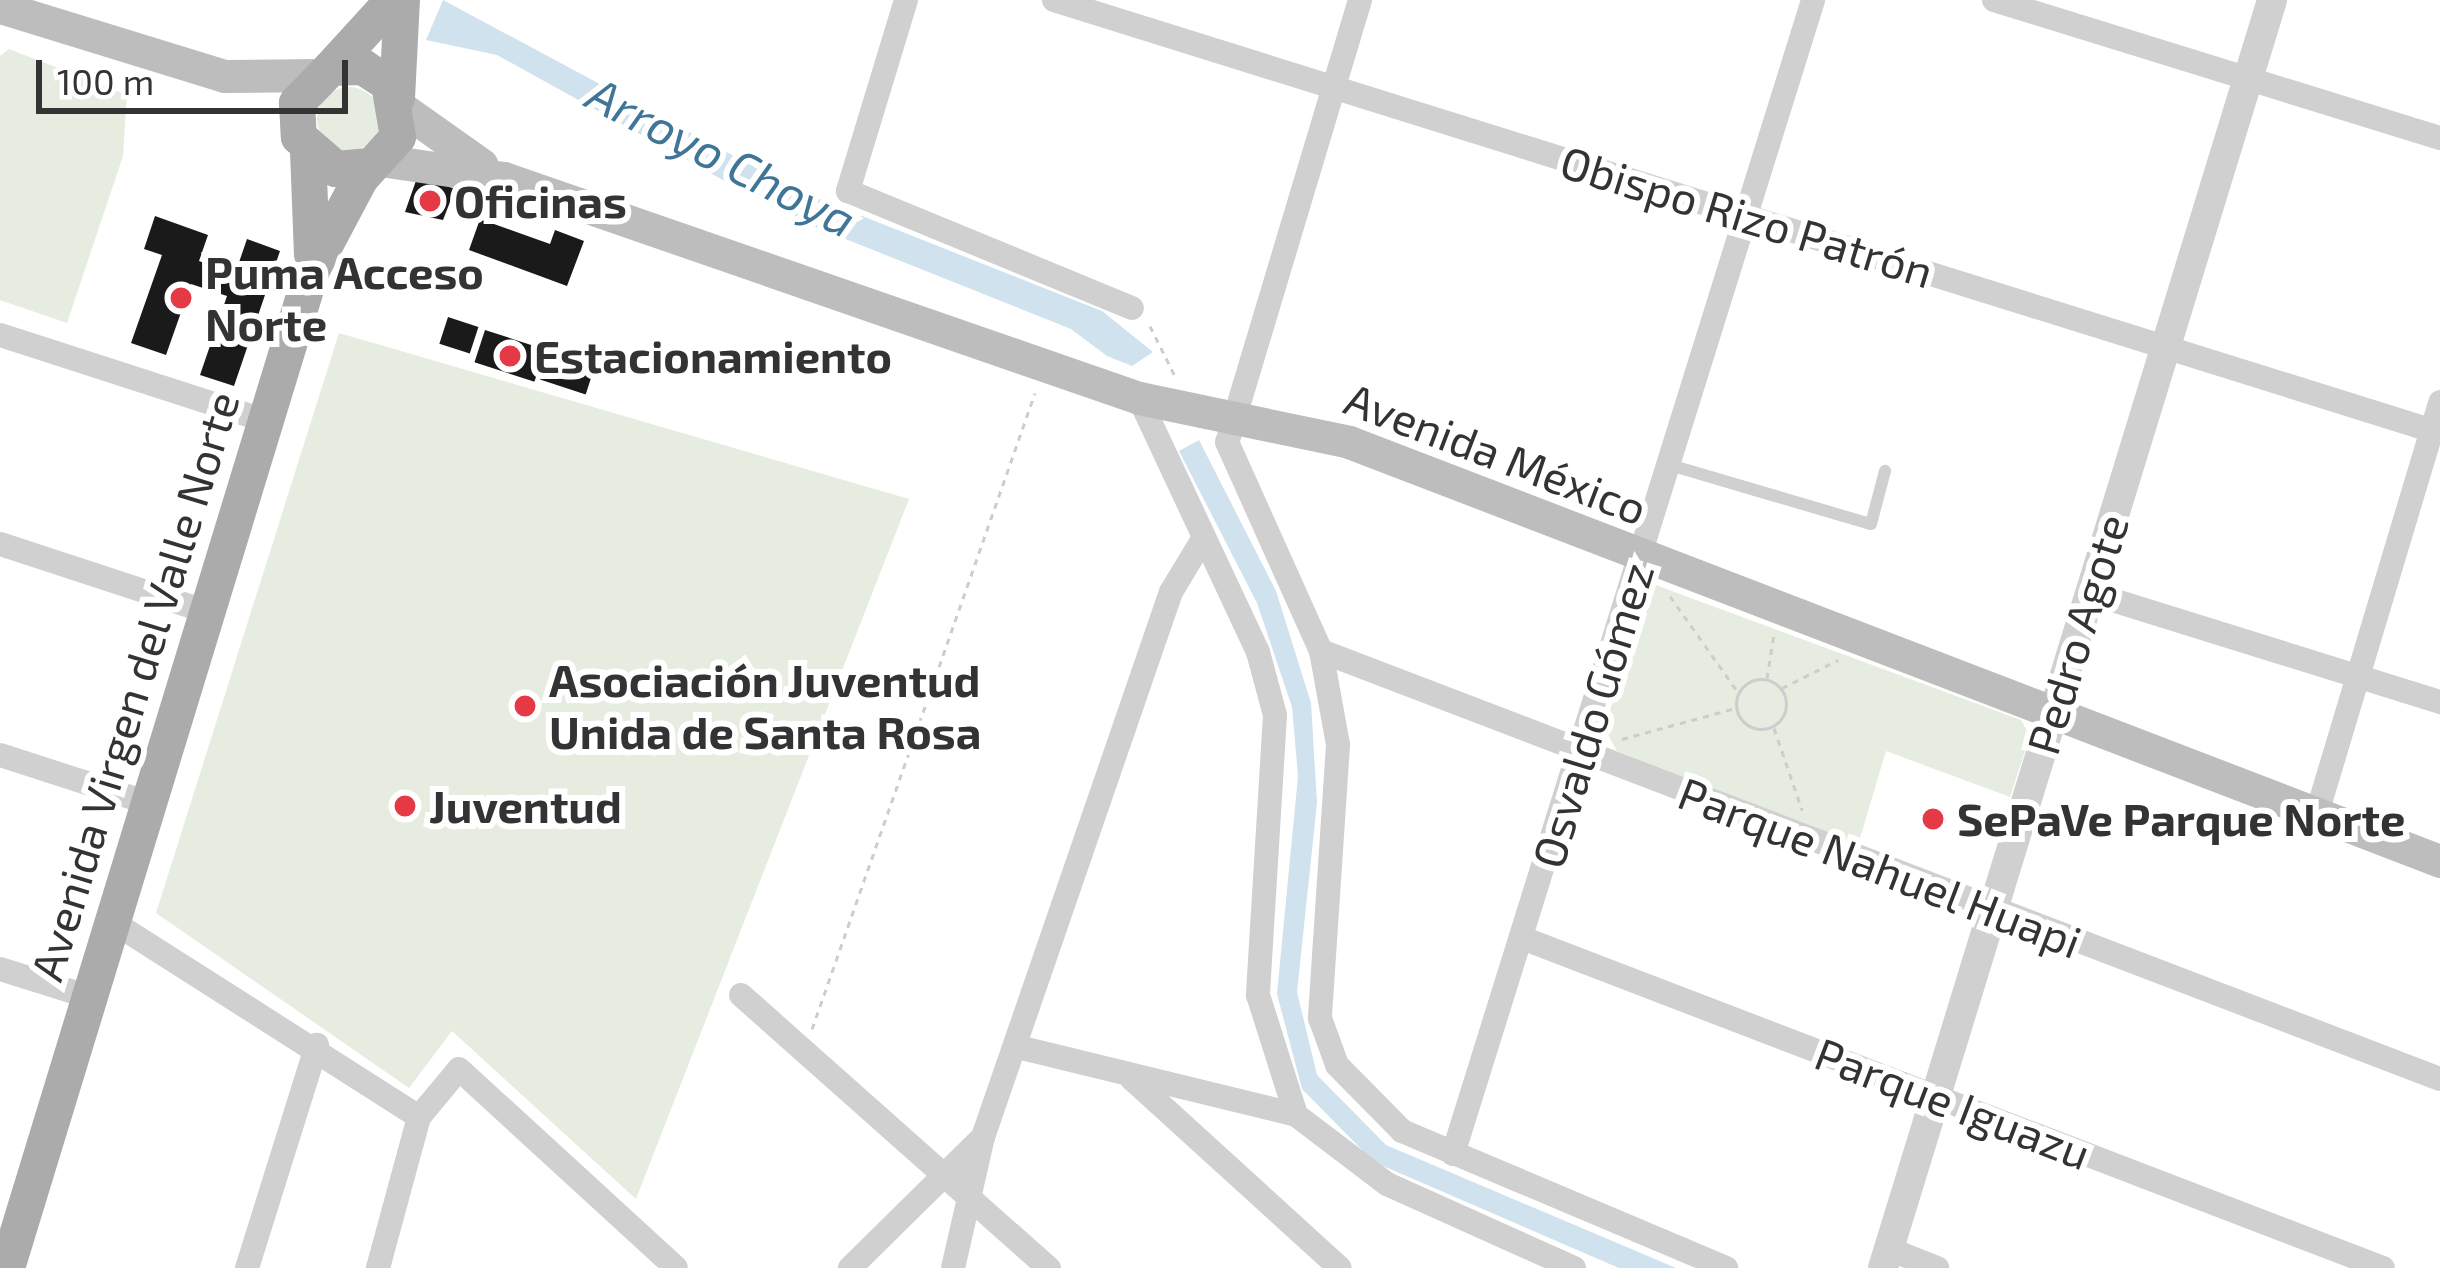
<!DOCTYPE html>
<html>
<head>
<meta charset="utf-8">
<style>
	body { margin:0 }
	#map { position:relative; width:2440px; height:1268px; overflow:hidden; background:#fff; font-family:"Exo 2",sans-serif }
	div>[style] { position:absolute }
	.green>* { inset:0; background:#e6ecdf }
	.round { border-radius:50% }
	.water>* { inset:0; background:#cfe2ee }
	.building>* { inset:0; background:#1a1a1a; transform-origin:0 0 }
	.path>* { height:3px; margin-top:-1.5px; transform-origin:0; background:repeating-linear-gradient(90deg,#cdcdcd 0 6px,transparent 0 12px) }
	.path>.ring { margin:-1.5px; padding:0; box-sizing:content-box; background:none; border:3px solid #cdcdcd; border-radius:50% }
	.service>* { height:12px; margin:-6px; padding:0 6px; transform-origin:6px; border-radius:6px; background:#d0d0d0 }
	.minor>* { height:24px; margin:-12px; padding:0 12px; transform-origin:12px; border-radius:12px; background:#d0d0d0 }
	.tertiary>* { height:30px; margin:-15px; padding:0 15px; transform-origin:15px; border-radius:15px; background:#d0d0d0 }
	.secondary>* { height:33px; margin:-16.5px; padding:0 16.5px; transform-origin:16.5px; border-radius:16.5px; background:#bdbdbd }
	.primary>* { height:36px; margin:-18px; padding:0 18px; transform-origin:18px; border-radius:18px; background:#ababab }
	.dots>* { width:33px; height:33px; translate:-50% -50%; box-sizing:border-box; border:6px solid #fff; border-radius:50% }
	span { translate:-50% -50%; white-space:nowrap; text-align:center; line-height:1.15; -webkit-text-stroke:12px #fff; paint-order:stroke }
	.poi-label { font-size:45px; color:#333; font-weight:700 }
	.left { translate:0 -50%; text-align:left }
	.street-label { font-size:45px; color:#333 }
	.water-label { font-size:48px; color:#3f7597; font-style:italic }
	.scale { position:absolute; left:36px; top:60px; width:312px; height:54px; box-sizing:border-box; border:6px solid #333; border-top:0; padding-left:15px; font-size:36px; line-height:42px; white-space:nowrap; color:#333; -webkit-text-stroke:9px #fff; paint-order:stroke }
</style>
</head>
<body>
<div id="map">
	<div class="green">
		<i style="clip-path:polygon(9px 49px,127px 95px,123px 156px,67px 323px,0 300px,0 56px)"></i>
		<i class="round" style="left:317px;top:87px;width:64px;height:64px"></i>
		<i style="clip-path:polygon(339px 333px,909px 499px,636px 1199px,452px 1031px,409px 1088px,156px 913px)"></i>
		<i style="clip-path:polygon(1653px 584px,2021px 720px,2030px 736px,2010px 797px,1886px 751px,1858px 845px,1617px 751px,1604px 728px)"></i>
	</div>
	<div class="water">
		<i style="clip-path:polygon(443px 0,799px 191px,1102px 311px,1153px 352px,1132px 366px,1107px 356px,1071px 329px,788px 216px,497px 55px,426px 40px)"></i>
		<i style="clip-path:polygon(1199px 440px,1276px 591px,1311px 703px,1317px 803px,1297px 992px,1317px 1075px,1386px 1145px,1676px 1268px,1619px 1268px,1374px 1162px,1302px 1089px,1277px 994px,1298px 776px,1292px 707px,1257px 603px,1179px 451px)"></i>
	</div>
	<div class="building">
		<i style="clip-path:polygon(418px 175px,455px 189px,443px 220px,405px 212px)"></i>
		<i style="clip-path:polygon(155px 216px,208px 235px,199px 261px,235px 274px,247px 239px,280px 251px,234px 386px,200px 375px,227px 296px,191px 284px,166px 355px,131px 343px,162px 255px,144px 249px)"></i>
		<i style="clip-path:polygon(480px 219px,550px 244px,555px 230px,584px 241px,567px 286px,469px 250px)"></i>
		<i style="left:448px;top:317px;width:32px;height:28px;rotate:18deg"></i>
		<i style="left:485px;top:330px;width:63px;height:34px;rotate:18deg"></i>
		<i style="left:549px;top:352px;width:48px;height:29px;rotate:18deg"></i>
	</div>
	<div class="path">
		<i style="left:1150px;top:326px;width:56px;rotate:63.4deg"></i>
		<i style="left:1670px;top:596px;width:118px;rotate:54.7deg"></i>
		<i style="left:1767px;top:678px;width:45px;rotate:-81deg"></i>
		<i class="ring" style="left:1736px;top:679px;width:47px;height:47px"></i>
		<i style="left:1782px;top:688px;width:63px;rotate:-26.6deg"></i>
		<i style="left:1774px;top:728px;width:87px;rotate:71.1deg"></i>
		<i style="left:1622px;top:739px;width:118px;rotate:-15.2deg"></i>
		<i style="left:812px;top:1029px;width:674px;rotate:-70.68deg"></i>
	</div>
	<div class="service">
		<i style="left:1670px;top:465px;width:209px;rotate:16.4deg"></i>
		<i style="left:1871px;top:524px;width:55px;rotate:-75.2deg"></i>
	</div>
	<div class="minor">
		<i style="left:906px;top:0;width:200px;rotate:106.9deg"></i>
		<i style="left:848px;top:191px;width:307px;rotate:22.4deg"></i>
		<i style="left:1054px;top:0;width:1452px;rotate:17.35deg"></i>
		<i style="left:1360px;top:0;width:462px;rotate:106.7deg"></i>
		<i style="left:1227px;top:442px;width:229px;rotate:65.8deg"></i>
		<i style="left:1321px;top:651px;width:96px;rotate:79.7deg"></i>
		<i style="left:1338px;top:745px;width:274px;rotate:93.8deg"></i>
		<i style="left:1320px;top:1018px;width:50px;rotate:70.1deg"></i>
		<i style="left:1337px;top:1065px;width:93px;rotate:45.4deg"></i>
		<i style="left:1402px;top:1131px;width:352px;rotate:22.9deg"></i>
		<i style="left:1994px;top:0;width:467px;rotate:17.2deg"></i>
		<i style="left:0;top:335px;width:280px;rotate:17.9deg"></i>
		<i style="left:1139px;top:398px;width:280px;rotate:64.9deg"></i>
		<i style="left:1258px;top:652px;width:65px;rotate:74.9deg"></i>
		<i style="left:1275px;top:715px;width:281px;rotate:93.5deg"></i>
		<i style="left:1258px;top:995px;width:126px;rotate:72.4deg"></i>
		<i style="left:0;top:544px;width:219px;rotate:18.1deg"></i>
		<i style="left:2090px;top:593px;width:367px;rotate:17.3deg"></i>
		<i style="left:1321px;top:651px;width:1198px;rotate:20.93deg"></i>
		<i style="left:0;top:755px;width:157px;rotate:17.9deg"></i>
		<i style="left:2317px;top:813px;width:429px;rotate:-73.3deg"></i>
		<i style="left:113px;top:922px;width:363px;rotate:32.5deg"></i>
		<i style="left:1522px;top:938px;width:922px;rotate:20.97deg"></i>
		<i style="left:0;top:969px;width:94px;rotate:17.3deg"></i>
		<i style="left:741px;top:995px;width:412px;rotate:41.6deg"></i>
		<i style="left:1022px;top:1048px;width:282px;rotate:13.7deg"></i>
		<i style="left:1296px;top:1115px;width:114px;rotate:37.2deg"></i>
		<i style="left:1387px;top:1184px;width:205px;rotate:24.2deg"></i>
		<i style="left:1131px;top:1078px;width:282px;rotate:42.3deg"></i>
		<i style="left:1453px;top:1154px;width:1209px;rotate:-72.67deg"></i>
		<i style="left:1889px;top:1249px;width:52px;rotate:21.6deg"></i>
		<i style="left:247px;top:1268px;width:234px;rotate:-72.6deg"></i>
		<i style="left:378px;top:1268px;width:156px;rotate:-74.8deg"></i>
		<i style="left:419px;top:1117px;width:62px;rotate:-50.2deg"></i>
		<i style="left:459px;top:1069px;width:294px;rotate:42.5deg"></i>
		<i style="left:850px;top:1268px;width:187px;rotate:-44.6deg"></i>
		<i style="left:953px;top:1268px;width:134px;rotate:-77.1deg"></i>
		<i style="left:983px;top:1137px;width:577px;rotate:-70.97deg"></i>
		<i style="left:1171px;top:592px;width:62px;rotate:-58.9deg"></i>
	</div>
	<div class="tertiary">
		<i style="left:1883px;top:1268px;width:1326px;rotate:-72.94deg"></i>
	</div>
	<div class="secondary">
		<i style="left:0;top:7px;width:234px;rotate:17.1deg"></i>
		<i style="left:224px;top:76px;width:92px;rotate:-0.6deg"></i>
		<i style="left:400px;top:107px;width:100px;rotate:35.3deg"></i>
		<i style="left:380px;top:160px;width:125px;rotate:8.3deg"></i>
		<i style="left:504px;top:178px;width:672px;rotate:19.11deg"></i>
		<i style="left:1139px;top:398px;width:215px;rotate:11.8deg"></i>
		<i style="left:1349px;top:442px;width:1169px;rotate:21.01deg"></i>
	</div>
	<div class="primary">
		<i style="left:331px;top:68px;width:92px;rotate:-47.6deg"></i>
		<i style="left:397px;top:98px;width:98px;rotate:-87.1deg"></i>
		<i style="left:308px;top:151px;width:104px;rotate:87.8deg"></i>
		<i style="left:7px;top:1268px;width:1044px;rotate:-73.01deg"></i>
		<i style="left:312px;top:270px;width:104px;rotate:-62deg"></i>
		<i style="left:361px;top:178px;width:55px;rotate:-47.9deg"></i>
		<i style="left:398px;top:137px;width:54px;rotate:-99.6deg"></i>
		<i style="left:389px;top:84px;width:31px;rotate:-147deg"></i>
		<i style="left:363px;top:67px;width:32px;rotate:178deg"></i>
		<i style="left:331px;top:68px;width:49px;rotate:134.2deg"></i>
		<i style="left:297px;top:103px;width:34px;rotate:87deg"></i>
		<i style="left:299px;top:137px;width:49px;rotate:40.9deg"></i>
		<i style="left:336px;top:169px;width:34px;rotate:-5deg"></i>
	</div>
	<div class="dots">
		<i style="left:430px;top:201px;background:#e63946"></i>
		<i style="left:181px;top:298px;background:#e63946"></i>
		<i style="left:510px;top:356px;background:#e63946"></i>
		<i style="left:525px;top:706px;background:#e63946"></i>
		<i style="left:405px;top:806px;background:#e63946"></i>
		<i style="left:1933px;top:819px;background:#e63946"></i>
	</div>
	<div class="poi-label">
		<span class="left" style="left:454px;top:201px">Oficinas</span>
		<span class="left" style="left:205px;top:298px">Puma Acceso<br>Norte</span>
		<span class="left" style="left:534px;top:356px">Estacionamiento</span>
		<span class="left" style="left:549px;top:706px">Asociación Juventud<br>Unida de Santa Rosa</span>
		<span class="left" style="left:429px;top:806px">Juventud</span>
		<span class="left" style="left:1957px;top:819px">SePaVe Parque Norte</span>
	</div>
	<div class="street-label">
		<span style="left:1747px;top:216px;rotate:17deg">Obispo Rizo Patrón</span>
		<span style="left:1496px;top:453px;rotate:21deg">Avenida México</span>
		<span style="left:2077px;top:634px;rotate:-73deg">Pedro Agote</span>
		<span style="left:134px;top:686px;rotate:-73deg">Avenida Virgen del Valle Norte</span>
		<span style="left:1592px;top:715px;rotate:-73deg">Osvaldo Gómez</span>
		<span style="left:1880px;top:867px;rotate:21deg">Parque Nahuel Huapi</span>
		<span style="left:1953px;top:1103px;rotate:21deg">Parque Iguazu</span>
	</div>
	<div class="water-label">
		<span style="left:722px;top:156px;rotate:27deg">Arroyo Choya</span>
	</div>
	<div class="scale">100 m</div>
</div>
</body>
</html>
